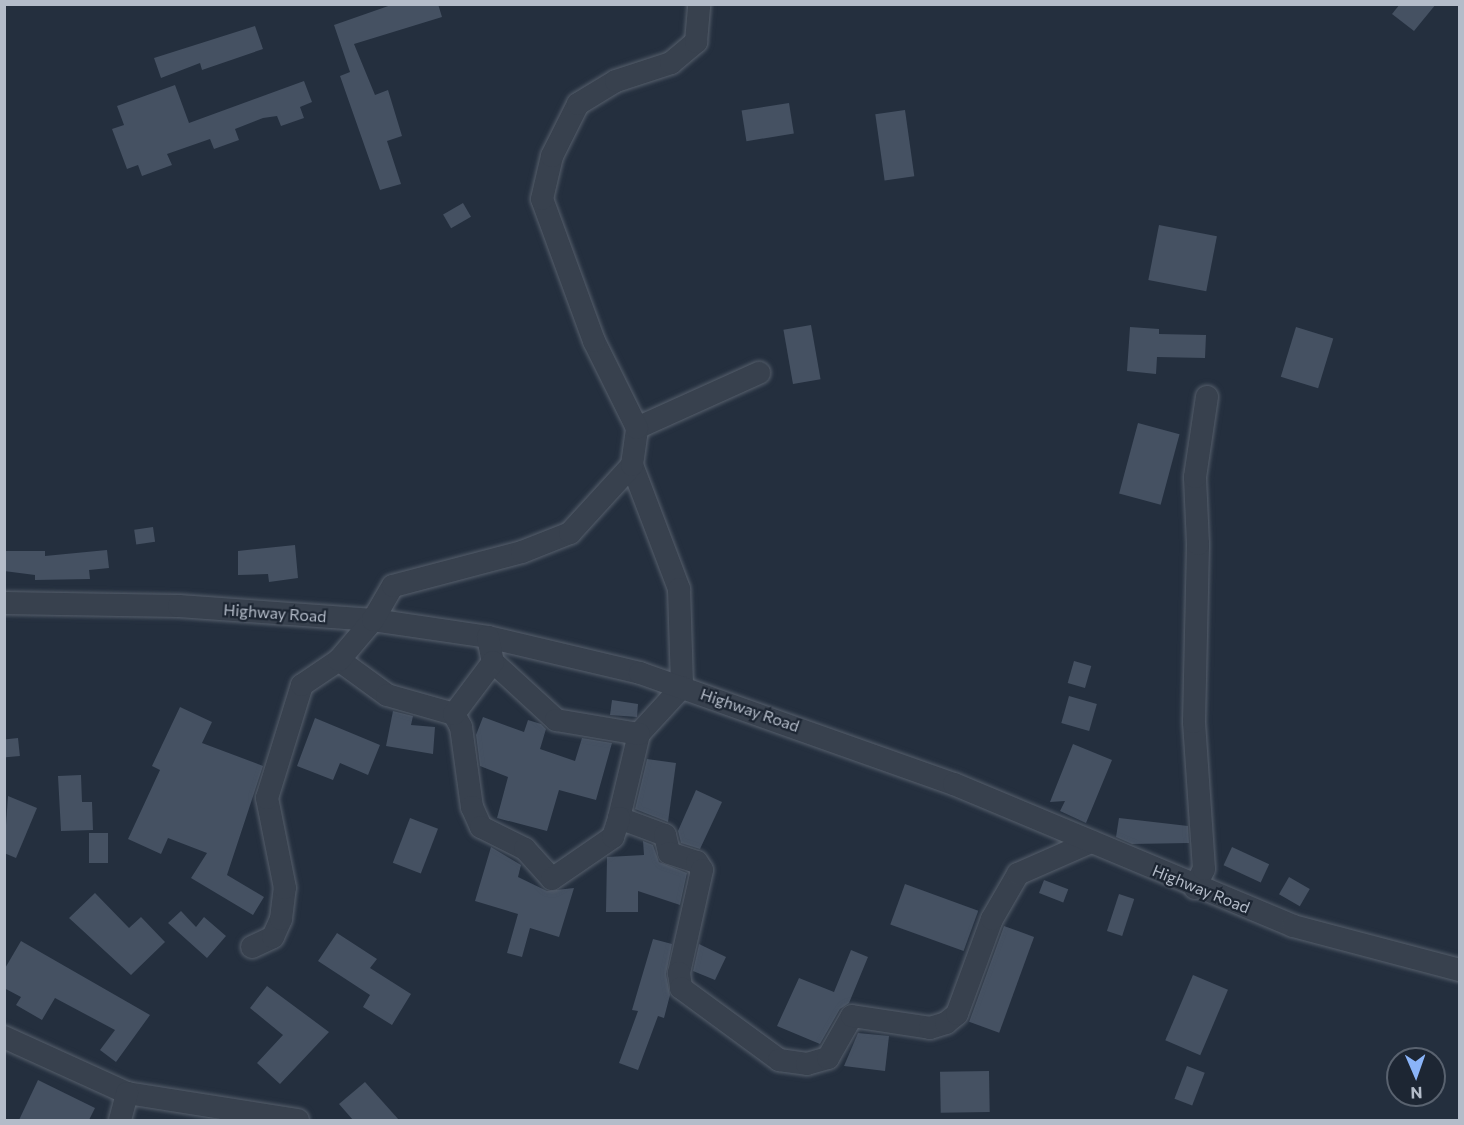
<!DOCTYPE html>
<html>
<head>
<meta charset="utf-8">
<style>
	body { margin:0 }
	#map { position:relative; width:1464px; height:1125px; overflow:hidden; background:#242f3e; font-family:Commissioner,sans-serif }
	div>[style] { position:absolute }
	.building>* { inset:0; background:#455162; transform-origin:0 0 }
	.roads { filter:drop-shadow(0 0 2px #565f6c) drop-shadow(0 0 2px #565f6c) }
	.street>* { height:22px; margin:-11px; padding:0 11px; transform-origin:11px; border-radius:11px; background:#38414e }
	span { translate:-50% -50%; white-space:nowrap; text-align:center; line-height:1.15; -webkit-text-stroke:4.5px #1d2633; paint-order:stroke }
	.street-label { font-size:16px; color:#b4bcc9 }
	.frame { position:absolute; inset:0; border:6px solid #b4bcc9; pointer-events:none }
	.north { position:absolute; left:1386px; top:1047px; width:60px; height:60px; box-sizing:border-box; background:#1d2633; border:2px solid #59626f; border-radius:50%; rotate:178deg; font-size:16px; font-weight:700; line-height:24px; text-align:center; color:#b4bcc9 }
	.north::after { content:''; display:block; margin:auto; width:21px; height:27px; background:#8ab4f8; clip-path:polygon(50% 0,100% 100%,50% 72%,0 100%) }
</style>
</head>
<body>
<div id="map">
	<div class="building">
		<i style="clip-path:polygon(394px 4px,438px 4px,442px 17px,354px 44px,375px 95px,388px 90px,402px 136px,387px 141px,401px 184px,380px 190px,340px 76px,350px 72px,334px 25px)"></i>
		<i style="clip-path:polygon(1400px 4px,1436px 4px,1414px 31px,1392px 14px)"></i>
		<i style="clip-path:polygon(255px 26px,263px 49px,202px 70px,200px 63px,161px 78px,154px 58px)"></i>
		<i style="clip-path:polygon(304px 81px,312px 102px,300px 107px,304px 118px,281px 126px,277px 116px,263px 118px,235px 129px,239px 140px,214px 149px,210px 139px,167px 154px,172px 165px,142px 176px,138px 165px,127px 169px,112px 129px,124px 125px,117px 106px,175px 85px,189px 123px)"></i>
		<i style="left:789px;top:103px;width:31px;height:48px;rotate:81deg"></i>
		<i style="left:905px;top:110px;width:67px;height:30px;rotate:82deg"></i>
		<i style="left:463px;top:203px;width:16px;height:23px;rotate:60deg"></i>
		<i style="left:1159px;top:225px;width:59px;height:56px;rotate:11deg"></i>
		<i style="left:811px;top:325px;width:55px;height:28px;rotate:80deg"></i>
		<i style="clip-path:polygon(1130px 327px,1159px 329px,1159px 334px,1206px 335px,1205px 358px,1157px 357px,1156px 374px,1127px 371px)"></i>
		<i style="left:1296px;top:327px;width:39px;height:52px;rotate:17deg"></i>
		<i style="left:1138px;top:423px;width:43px;height:73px;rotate:15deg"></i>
		<i style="left:153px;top:527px;width:15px;height:19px;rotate:82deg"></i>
		<i style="clip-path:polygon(295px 545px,298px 578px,269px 582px,268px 574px,238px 575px,238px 551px)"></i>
		<i style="clip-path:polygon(107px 550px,109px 568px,89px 570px,90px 579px,35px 580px,35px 575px,4px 571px,4px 551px,45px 551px,45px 556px)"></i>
		<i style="left:1074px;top:661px;width:18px;height:23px;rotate:16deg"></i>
		<i style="left:1069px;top:696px;width:29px;height:28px;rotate:16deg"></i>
		<i style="clip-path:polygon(612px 700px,638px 704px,637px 717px,610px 715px)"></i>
		<i style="clip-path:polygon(180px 707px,212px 722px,202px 743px,263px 766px,227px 875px,264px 897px,253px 915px,191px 878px,207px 853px,168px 838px,161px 854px,128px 839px,160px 770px,152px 766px)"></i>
		<i style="clip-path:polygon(393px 711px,413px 716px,411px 725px,435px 727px,433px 754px,386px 746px)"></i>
		<i style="clip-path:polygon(483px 717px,524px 732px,528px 720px,541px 724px,546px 729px,540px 749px,575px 761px,582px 738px,612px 743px,596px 800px,559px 790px,547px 831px,497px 818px,508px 777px,480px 766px,476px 735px)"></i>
		<i style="clip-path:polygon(315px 718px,380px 745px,368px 775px,340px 763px,333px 780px,297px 766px)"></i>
		<i style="left:18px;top:738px;width:18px;height:14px;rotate:84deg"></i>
		<i style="clip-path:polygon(1073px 744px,1112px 760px,1086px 823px,1060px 811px,1065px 801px,1050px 802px)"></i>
		<i style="clip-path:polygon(647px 759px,676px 763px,668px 822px,635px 809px)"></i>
		<i style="clip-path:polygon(81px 775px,82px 802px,92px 802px,93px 830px,61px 831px,58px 776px)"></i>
		<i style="clip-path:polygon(696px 790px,722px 802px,700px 849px,681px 843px,678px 831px)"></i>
		<i style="clip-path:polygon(8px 796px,37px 808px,16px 858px,4px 853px)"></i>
		<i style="left:410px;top:818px;width:30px;height:48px;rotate:21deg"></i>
		<i style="clip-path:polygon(1119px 818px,1188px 826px,1189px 843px,1132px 844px,1116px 837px)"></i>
		<i style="left:89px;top:833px;width:19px;height:30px"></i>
		<i style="clip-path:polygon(643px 841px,653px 845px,659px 862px,687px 873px,680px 905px,638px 891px,638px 912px,606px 912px,607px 857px,644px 855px)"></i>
		<i style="clip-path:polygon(491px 847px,521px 865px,518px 877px,547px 891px,574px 888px,559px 937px,530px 928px,522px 957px,507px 953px,518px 914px,475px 901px)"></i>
		<i style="left:1232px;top:847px;width:41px;height:20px;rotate:25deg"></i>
		<i style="left:1289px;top:877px;width:24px;height:20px;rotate:30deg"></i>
		<i style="left:1044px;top:880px;width:26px;height:14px;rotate:21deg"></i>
		<i style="left:905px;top:884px;width:78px;height:43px;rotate:20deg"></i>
		<i style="clip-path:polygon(95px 893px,129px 928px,141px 917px,165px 942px,131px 975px,69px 918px)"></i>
		<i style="left:1119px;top:894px;width:16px;height:39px;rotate:18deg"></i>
		<i style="clip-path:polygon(181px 911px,196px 927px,204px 917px,226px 936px,207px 958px,168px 923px)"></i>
		<i style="left:1004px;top:926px;width:32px;height:102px;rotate:20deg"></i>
		<i style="clip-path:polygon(337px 933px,377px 959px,370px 968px,411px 994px,392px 1025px,363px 1007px,370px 995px,318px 961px)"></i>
		<i style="clip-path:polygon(653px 939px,672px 944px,666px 974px,670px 995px,664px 1018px,658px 1016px,638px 1070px,619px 1063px,638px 1011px,632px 1010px)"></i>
		<i style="clip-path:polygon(21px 941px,150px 1015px,116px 1062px,100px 1050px,115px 1030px,55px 998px,42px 1020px,16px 1005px,21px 997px,4px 988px,4px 970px)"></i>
		<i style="clip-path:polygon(699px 944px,726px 957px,715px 980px,693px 971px)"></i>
		<i style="clip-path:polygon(851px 950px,868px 957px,849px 1003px,840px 1009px,820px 1044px,777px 1026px,799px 978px,834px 992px)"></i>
		<i style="left:1193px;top:975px;width:38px;height:71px;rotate:23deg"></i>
		<i style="clip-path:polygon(267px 986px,329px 1032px,280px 1084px,257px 1063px,283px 1035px,250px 1008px)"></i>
		<i style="clip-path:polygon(858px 1033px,889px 1036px,885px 1071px,844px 1066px)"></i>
		<i style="left:1187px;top:1066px;width:19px;height:35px;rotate:21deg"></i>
		<i style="left:989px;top:1071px;width:41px;height:49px;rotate:89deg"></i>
		<i style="clip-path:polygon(38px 1080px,95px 1108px,89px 1120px,19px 1120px)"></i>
		<i style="clip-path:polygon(365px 1082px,399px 1120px,353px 1120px,339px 1104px)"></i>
	</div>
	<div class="roads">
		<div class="street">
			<i style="left:637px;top:428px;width:134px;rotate:-24.3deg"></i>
			<i style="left:632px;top:465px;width:133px;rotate:69.2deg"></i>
			<i style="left:679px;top:589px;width:98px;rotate:88.2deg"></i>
			<i style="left:682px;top:687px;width:64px;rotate:132.5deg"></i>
			<i style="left:639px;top:734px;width:86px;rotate:103.4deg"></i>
			<i style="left:619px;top:818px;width:49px;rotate:20.3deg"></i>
			<i style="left:665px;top:835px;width:18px;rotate:77deg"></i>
			<i style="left:669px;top:853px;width:29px;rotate:18deg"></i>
			<i style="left:697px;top:862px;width:9px;rotate:58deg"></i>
			<i style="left:702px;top:870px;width:106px;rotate:102.6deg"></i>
			<i style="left:679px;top:973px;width:15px;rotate:82deg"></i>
			<i style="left:681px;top:988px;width:122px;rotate:36.3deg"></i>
			<i style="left:779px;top:1060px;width:28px;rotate:8deg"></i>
			<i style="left:807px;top:1064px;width:22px;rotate:-16deg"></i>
			<i style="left:828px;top:1058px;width:48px;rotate:-60.3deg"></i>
			<i style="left:852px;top:1016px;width:79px;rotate:8.7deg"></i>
			<i style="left:930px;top:1028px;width:17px;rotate:-17deg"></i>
			<i style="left:946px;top:1023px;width:14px;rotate:-39deg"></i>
			<i style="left:957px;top:1014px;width:101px;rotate:-69.8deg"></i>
			<i style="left:992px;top:919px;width:52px;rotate:-60deg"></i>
			<i style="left:1018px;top:874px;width:80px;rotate:-23.7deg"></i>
			<i style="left:4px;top:603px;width:175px;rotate:1deg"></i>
			<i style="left:179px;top:606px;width:195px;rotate:4.1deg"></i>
			<i style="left:373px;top:620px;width:116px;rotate:8.4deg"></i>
			<i style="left:488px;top:637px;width:156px;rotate:13.3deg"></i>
			<i style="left:640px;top:673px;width:333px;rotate:19.5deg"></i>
			<i style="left:954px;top:784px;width:368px;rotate:22.7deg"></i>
			<i style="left:1293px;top:926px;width:173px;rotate:14.8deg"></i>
			<i style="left:488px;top:637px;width:25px;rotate:79deg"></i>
			<i style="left:493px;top:662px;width:86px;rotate:42.6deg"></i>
			<i style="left:556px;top:720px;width:84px;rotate:9.6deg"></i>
			<i style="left:339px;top:660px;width:59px;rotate:36.1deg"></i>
			<i style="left:387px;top:695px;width:70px;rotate:15.8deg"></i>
			<i style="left:454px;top:714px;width:15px;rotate:62deg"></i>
			<i style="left:461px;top:727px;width:81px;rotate:82.2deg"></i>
			<i style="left:472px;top:807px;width:22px;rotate:66deg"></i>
			<i style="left:481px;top:827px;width:49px;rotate:26.6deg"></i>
			<i style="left:525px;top:849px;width:40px;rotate:48deg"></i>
			<i style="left:552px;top:879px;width:74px;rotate:-34.5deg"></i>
			<i style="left:613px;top:837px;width:20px;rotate:-72deg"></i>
			<i style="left:454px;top:714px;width:65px;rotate:-53.1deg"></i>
			<i style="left:1195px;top:888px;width:21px;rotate:-65deg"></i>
			<i style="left:1204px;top:869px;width:147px;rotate:-93.9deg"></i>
			<i style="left:1194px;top:722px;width:178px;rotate:-88.7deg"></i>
			<i style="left:1198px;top:544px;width:67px;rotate:-92.6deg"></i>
			<i style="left:1195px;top:477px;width:81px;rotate:-81.5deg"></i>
			<i style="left:252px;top:947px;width:23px;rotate:-25deg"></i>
			<i style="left:273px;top:937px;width:20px;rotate:-66deg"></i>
			<i style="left:281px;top:919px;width:31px;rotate:-83deg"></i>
			<i style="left:285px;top:888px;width:92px;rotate:-101.3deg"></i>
			<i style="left:267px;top:798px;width:118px;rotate:-72.8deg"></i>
			<i style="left:302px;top:685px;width:45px;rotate:-34deg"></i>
			<i style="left:339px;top:660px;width:52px;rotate:-49.6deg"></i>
			<i style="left:373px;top:620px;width:39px;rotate:-60deg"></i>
			<i style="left:393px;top:586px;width:133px;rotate:-14.8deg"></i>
			<i style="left:522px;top:552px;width:52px;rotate:-21.6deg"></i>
			<i style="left:570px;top:533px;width:92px;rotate:-47.6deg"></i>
			<i style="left:632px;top:465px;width:37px;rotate:-82deg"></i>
			<i style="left:637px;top:428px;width:97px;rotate:-116.3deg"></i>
			<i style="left:594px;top:341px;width:151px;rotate:-110.1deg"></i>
			<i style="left:542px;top:199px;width:44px;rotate:-76.9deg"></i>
			<i style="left:552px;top:156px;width:58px;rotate:-63.4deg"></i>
			<i style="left:578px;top:104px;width:44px;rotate:-31.2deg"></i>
			<i style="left:616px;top:81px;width:58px;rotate:-18.1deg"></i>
			<i style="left:671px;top:63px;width:33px;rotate:-40deg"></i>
			<i style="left:696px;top:42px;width:38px;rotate:-85deg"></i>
			<i style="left:4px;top:1037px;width:135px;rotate:24.5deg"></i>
			<i style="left:127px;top:1093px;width:173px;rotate:9deg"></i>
			<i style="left:120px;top:1120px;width:28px;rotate:-75deg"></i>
		</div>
	</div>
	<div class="street-label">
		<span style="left:275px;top:613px;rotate:4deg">Highway Road</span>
		<span style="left:750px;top:710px;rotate:19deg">Highway Road</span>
		<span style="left:1201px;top:889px;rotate:22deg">Highway Road</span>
	</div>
	<div class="frame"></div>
	<div class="north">N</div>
</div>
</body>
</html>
